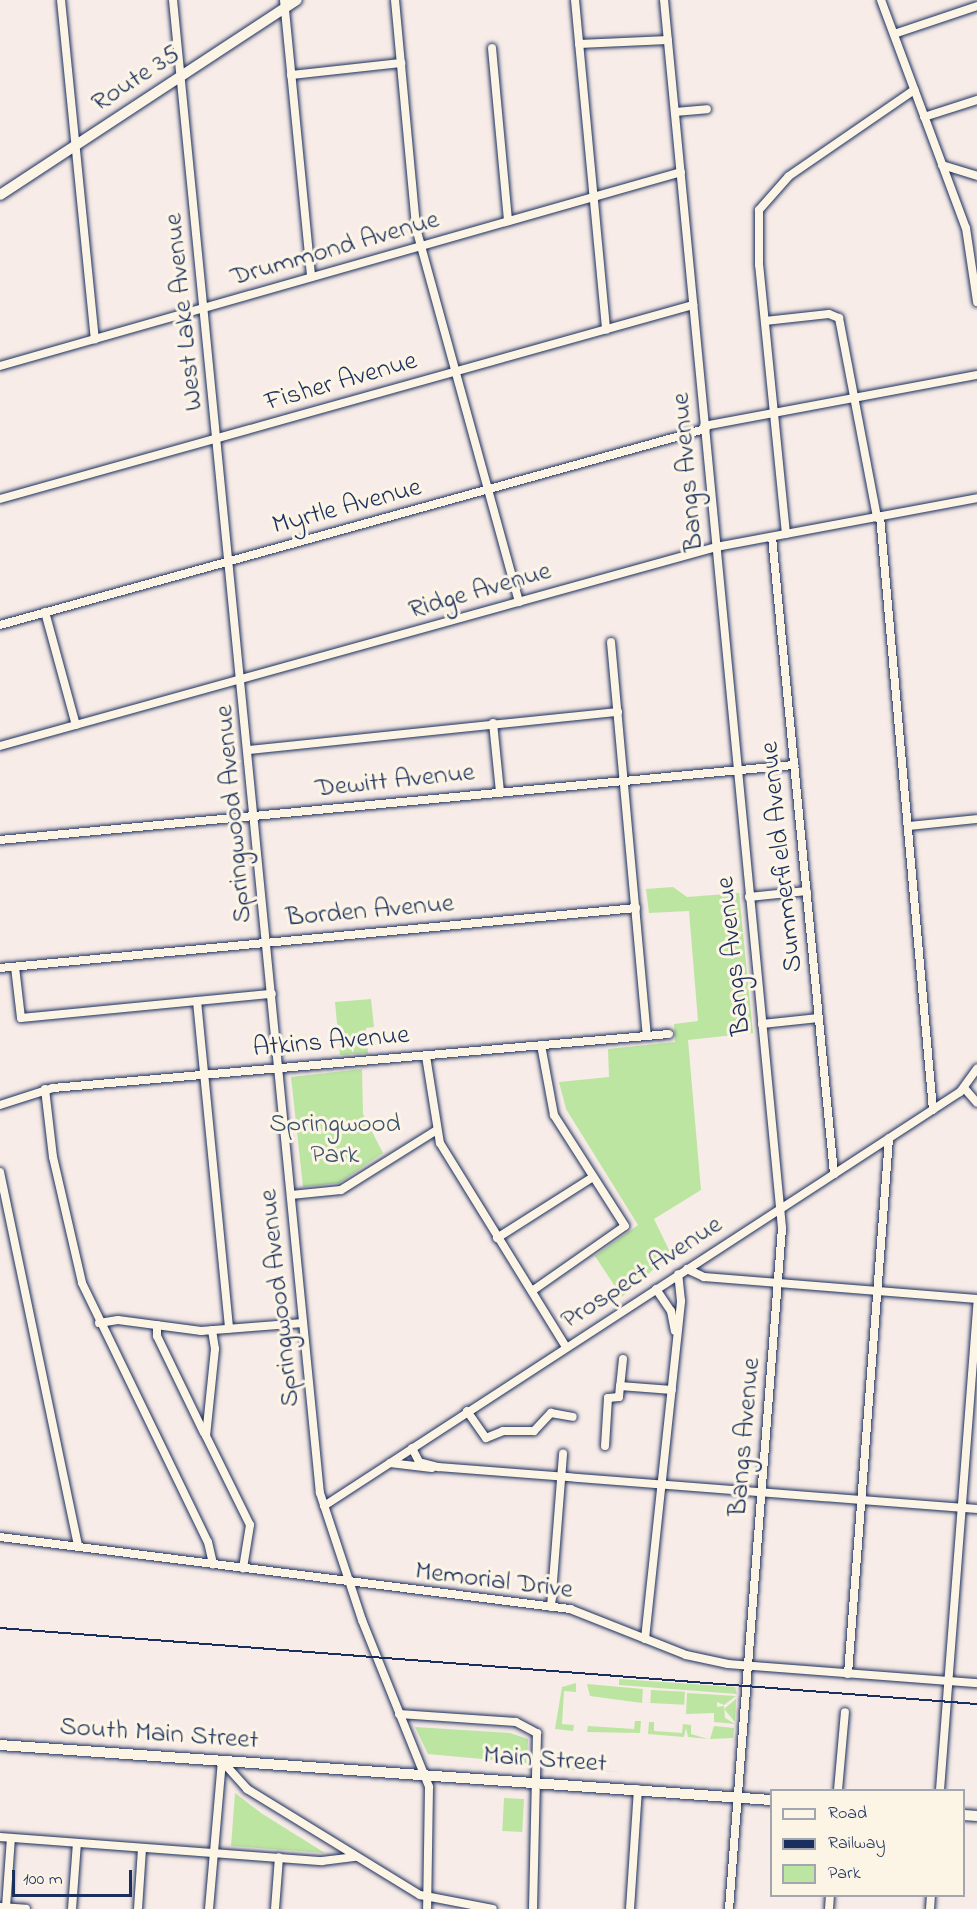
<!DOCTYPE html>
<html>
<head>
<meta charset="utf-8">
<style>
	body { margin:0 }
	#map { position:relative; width:977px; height:1909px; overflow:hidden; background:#f8ece8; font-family:"Indie Flower",sans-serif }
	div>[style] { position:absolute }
	.green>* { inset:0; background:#bce5a1; transform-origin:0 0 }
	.roads { filter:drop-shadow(0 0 2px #1b2f5e) drop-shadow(0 0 2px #1b2f5e) }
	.minor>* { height:8px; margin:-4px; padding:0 4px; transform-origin:4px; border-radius:4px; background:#fcf5e5 }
	.major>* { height:10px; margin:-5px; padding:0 5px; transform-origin:5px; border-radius:5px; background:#fcf5e5 }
	.rail>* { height:2px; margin:-1px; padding:0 1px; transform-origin:1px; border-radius:1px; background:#1b2f5e }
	span { translate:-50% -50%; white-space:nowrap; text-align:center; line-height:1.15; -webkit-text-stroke:6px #fcf5e5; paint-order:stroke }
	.street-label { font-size:27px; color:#1b2f5e }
	.park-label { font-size:27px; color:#3b536b }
	.legend { position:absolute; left:770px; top:1789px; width:195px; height:108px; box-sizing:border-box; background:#fcf5e5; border:2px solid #a2a6af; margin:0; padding:8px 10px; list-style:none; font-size:18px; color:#1b2f5e }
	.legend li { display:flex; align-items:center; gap:12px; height:30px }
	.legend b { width:30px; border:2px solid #a2a6af }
	.scale { position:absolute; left:12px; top:1870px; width:120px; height:27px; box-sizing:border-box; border:3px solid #1b2f5e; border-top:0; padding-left:8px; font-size:18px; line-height:21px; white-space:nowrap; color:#1b2f5e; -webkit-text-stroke:4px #fcf5e5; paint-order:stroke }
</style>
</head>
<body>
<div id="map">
	<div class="green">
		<i style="clip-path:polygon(673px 887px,687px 897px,739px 893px,753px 1033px,688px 1040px,701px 1190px,654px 1219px,671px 1254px,622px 1297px,595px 1256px,638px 1225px,566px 1109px,559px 1082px,609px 1077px,608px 1049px,675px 1042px,674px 1024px,698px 1021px,689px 911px,649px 913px,646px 889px)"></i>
		<i style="clip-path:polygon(371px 999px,374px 1027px,366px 1028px,368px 1053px,340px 1055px,335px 1002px)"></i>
		<i style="clip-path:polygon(362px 1069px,363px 1114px,383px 1153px,339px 1183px,303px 1187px,291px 1077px)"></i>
		<i style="clip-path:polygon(619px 1679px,735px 1687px,737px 1694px,619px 1685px)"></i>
		<i style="clip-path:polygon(576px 1683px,576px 1692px,564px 1691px,562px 1724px,574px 1725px,573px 1731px,555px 1729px,562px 1687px)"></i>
		<i style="clip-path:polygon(587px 1684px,643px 1689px,642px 1703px,590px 1696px)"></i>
		<i style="left:651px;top:1690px;width:34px;height:13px;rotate:3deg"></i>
		<i style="clip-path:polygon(687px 1693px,736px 1696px,724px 1705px,717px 1702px,717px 1707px,724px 1706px,725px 1718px,735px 1724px,714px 1722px,714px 1713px,686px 1714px)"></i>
		<i style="clip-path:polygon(736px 1699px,735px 1722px,724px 1709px)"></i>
		<i style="clip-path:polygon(635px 1721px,641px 1721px,640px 1733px,587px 1732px,588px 1726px,634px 1729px)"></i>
		<i style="clip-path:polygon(649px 1722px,654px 1722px,654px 1731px,682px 1733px,683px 1724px,691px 1725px,691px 1734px,708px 1739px,688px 1737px,686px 1728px,684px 1737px,648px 1734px)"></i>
		<i style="clip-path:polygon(714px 1726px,734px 1728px,733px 1738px,710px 1739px)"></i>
		<i style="clip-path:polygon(415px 1727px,510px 1733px,528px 1739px,527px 1763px,428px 1754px)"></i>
		<i style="clip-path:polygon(559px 1747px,559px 1767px,622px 1772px,559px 1769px,554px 1767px)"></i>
		<i style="clip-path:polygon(235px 1793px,261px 1813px,325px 1853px,231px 1846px)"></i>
		<i style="left:504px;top:1798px;width:20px;height:33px;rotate:3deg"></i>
	</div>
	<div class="roads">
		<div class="minor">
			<i style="left:61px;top:0;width:341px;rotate:84.3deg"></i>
			<i style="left:173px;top:0;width:1500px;rotate:84.38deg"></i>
			<i style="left:320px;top:1493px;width:134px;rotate:71.7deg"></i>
			<i style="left:362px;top:1620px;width:180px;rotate:68.1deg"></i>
			<i style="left:429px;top:1787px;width:122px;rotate:90.9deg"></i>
			<i style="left:284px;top:0;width:278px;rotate:84.4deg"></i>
			<i style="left:395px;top:0;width:229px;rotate:84.7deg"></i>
			<i style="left:416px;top:228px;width:388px;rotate:74.6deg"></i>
			<i style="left:575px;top:0;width:331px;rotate:84.6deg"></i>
			<i style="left:664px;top:0;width:1234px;rotate:84.51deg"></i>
			<i style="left:782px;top:1228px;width:683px;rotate:94.45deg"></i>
			<i style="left:881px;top:0;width:243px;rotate:69.6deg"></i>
			<i style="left:966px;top:228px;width:75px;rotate:81.5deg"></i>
			<i style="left:894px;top:34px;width:88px;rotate:-18.6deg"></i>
			<i style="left:579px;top:44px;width:89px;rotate:-2.6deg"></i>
			<i style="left:492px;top:48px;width:174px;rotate:84.7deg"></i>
			<i style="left:291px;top:75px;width:111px;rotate:-6.2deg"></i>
			<i style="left:675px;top:112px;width:32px;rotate:-5deg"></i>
			<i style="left:924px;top:117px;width:56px;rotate:-17.8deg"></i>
			<i style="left:942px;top:165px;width:37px;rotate:17deg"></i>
			<i style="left:765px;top:321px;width:64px;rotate:-6.2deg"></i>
			<i style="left:829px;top:314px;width:11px;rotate:22deg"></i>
			<i style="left:839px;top:318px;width:203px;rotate:79.2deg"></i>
			<i style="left:0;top:366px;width:708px;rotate:-15.9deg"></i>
			<i style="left:704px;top:426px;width:278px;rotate:-10.6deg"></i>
			<i style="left:0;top:499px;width:720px;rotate:-15.64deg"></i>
			<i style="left:880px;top:516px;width:596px;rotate:84.9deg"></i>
			<i style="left:786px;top:534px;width:270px;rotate:-95.7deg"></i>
			<i style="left:759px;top:265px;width:55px;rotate:-90deg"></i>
			<i style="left:759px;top:210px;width:45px;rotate:-48.6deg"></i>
			<i style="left:789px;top:176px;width:152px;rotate:-34.5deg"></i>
			<i style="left:772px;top:537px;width:640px;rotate:84.44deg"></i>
			<i style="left:45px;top:612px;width:117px;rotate:74.7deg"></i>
			<i style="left:0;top:625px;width:732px;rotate:-15.54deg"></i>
			<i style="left:611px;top:642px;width:395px;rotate:84.8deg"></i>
			<i style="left:493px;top:723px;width:69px;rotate:84.2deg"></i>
			<i style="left:0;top:746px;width:743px;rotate:-15.53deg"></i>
			<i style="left:716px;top:547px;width:266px;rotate:-10.6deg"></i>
			<i style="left:249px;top:750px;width:371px;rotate:-5.9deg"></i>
			<i style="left:908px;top:826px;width:69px;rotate:-5.8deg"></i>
			<i style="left:0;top:840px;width:798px;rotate:-5.4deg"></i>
			<i style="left:749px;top:897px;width:58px;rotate:-5.9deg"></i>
			<i style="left:15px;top:967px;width:51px;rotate:83.3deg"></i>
			<i style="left:21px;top:1018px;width:252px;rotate:-5.5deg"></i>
			<i style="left:0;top:968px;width:639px;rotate:-5.39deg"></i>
			<i style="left:197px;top:1001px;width:329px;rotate:84.4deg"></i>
			<i style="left:762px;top:1024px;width:57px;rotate:-6deg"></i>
			<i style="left:426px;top:1056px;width:88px;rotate:80.9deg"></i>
			<i style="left:440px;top:1143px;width:240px;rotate:58.3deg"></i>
			<i style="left:45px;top:1089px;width:68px;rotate:83.3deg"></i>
			<i style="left:53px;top:1157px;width:129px;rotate:77deg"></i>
			<i style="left:82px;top:1283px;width:288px;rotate:64.1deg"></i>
			<i style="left:208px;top:1542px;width:23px;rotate:77deg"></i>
			<i style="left:965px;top:1089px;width:18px;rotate:49deg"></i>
			<i style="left:0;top:1105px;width:56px;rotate:-17.8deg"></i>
			<i style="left:53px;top:1088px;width:618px;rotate:-5.01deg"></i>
			<i style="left:0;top:1172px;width:380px;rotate:78.2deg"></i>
			<i style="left:291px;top:1195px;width:50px;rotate:-5.7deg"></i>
			<i style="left:341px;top:1190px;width:111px;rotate:-32.1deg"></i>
			<i style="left:497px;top:1238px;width:114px;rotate:-32.4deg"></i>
			<i style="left:687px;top:1269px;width:19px;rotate:25deg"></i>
			<i style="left:704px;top:1277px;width:274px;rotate:4.6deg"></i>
			<i style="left:656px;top:1289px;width:27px;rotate:56deg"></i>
			<i style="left:671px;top:1311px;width:20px;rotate:79deg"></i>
			<i style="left:532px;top:1291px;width:113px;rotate:-35deg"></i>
			<i style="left:625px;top:1226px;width:132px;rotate:-122.6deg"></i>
			<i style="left:554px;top:1115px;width:71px;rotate:-100.5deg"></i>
			<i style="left:99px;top:1323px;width:19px;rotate:-9deg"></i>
			<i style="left:118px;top:1320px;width:84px;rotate:7.5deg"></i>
			<i style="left:201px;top:1331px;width:102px;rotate:-4.5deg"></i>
			<i style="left:157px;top:1325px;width:11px;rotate:90deg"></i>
			<i style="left:157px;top:1336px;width:108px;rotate:64.1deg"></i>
			<i style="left:212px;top:1330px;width:19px;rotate:81deg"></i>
			<i style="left:215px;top:1349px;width:87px;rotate:95.9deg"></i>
			<i style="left:206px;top:1436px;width:99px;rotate:63.7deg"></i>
			<i style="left:250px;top:1525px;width:44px;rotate:99.2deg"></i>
			<i style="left:623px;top:1359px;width:27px;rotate:96deg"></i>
			<i style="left:620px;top:1386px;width:52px;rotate:4.4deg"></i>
			<i style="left:467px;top:1411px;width:33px;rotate:55deg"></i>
			<i style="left:486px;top:1438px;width:18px;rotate:-22deg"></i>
			<i style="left:503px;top:1431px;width:31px"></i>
			<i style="left:534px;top:1431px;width:25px;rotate:-47deg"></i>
			<i style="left:551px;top:1413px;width:22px;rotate:10deg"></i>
			<i style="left:605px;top:1446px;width:48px;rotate:-86.4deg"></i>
			<i style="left:608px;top:1398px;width:11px;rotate:-5deg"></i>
			<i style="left:619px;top:1397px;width:11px;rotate:-85deg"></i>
			<i style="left:412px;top:1448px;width:16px;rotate:63deg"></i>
			<i style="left:419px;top:1462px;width:20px;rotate:15deg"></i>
			<i style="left:438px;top:1467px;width:541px;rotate:4.46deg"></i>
			<i style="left:390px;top:1463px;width:42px;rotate:6.8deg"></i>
			<i style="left:324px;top:1506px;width:759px;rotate:-33.06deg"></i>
			<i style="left:960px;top:1092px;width:29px;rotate:-54deg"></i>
			<i style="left:0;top:1537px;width:575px;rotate:7.2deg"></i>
			<i style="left:570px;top:1609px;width:125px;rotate:21.6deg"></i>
			<i style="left:686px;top:1655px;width:43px;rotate:12.1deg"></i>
			<i style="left:728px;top:1664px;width:250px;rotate:4.4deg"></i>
			<i style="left:551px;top:1607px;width:154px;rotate:-85.5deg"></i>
			<i style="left:645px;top:1639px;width:340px;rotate:-83.9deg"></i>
			<i style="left:681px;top:1301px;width:27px;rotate:-96deg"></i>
			<i style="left:848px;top:1674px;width:537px;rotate:-85.62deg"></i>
			<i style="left:399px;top:1714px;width:117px;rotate:3.9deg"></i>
			<i style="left:516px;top:1722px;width:24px;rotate:28deg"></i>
			<i style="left:537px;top:1733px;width:176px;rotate:91.3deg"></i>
			<i style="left:222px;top:1761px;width:38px;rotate:48deg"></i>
			<i style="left:247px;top:1789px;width:203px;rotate:31.5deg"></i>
			<i style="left:420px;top:1895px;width:74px;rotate:10.9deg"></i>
			<i style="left:838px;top:1790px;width:78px;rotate:-84.9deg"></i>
			<i style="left:940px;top:1790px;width:487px;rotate:-85.6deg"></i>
			<i style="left:0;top:1837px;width:323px;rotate:4.3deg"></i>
			<i style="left:322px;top:1861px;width:34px;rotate:-7deg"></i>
			<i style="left:0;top:1907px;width:26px;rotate:4deg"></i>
			<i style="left:6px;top:1907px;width:69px;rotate:-85.9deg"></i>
			<i style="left:72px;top:1909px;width:66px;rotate:-85.7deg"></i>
			<i style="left:138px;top:1909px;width:60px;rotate:-86.2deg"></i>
			<i style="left:209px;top:1909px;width:149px;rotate:-85deg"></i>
			<i style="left:275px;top:1909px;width:52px;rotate:-85.6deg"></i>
			<i style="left:630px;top:1909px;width:120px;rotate:-86.2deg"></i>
			<i style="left:829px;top:1909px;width:13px;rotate:-86deg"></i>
			<i style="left:930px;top:1909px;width:13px;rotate:-86deg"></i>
		</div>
		<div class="major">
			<i style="left:0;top:195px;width:355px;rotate:-33.3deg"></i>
			<i style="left:0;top:1745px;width:774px;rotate:4.08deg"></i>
			<i style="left:964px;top:1815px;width:13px;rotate:4deg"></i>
		</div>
	</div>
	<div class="rail">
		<i style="left:0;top:1628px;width:980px;rotate:4.45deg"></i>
	</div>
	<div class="street-label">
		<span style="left:136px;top:79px;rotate:-33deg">Route 35</span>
		<span style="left:335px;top:249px;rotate:-16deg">Drummond Avenue</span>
		<span style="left:184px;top:312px;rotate:-96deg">West Lake Avenue</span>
		<span style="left:341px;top:382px;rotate:-16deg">Fisher Avenue</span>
		<span style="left:688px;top:472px;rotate:-95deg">Bangs Avenue</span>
		<span style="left:347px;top:507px;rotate:-15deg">Myrtle Avenue</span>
		<span style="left:480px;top:591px;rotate:-16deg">Ridge Avenue</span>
		<span style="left:395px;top:781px;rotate:-6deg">Dewitt Avenue</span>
		<span style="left:234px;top:814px;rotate:-95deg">Springwood Avenue</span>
		<span style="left:782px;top:857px;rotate:-96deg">Summerfield Avenue</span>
		<span style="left:370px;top:911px;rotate:-5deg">Borden Avenue</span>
		<span style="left:734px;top:956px;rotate:-96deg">Bangs Avenue</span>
		<span style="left:331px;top:1042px;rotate:-5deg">Atkins Avenue</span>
		<span style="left:642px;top:1273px;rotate:-33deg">Prospect Avenue</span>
		<span style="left:280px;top:1298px;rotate:-96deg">Springwood Avenue</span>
		<span style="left:745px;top:1437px;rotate:-85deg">Bangs Avenue</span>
		<span style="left:494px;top:1581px;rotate:7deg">Memorial Drive</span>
		<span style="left:159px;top:1734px;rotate:4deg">South Main Street</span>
		<span style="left:545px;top:1760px;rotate:4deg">Main Street</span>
	</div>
	<div class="park-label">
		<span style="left:335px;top:1140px">Springwood<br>Park</span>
	</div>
	<ul class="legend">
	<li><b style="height:8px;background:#fcf5e5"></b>Road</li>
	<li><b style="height:8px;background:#1b2f5e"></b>Railway</li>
	<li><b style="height:16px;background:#bce5a1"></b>Park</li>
	</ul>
	<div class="scale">100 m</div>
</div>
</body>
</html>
